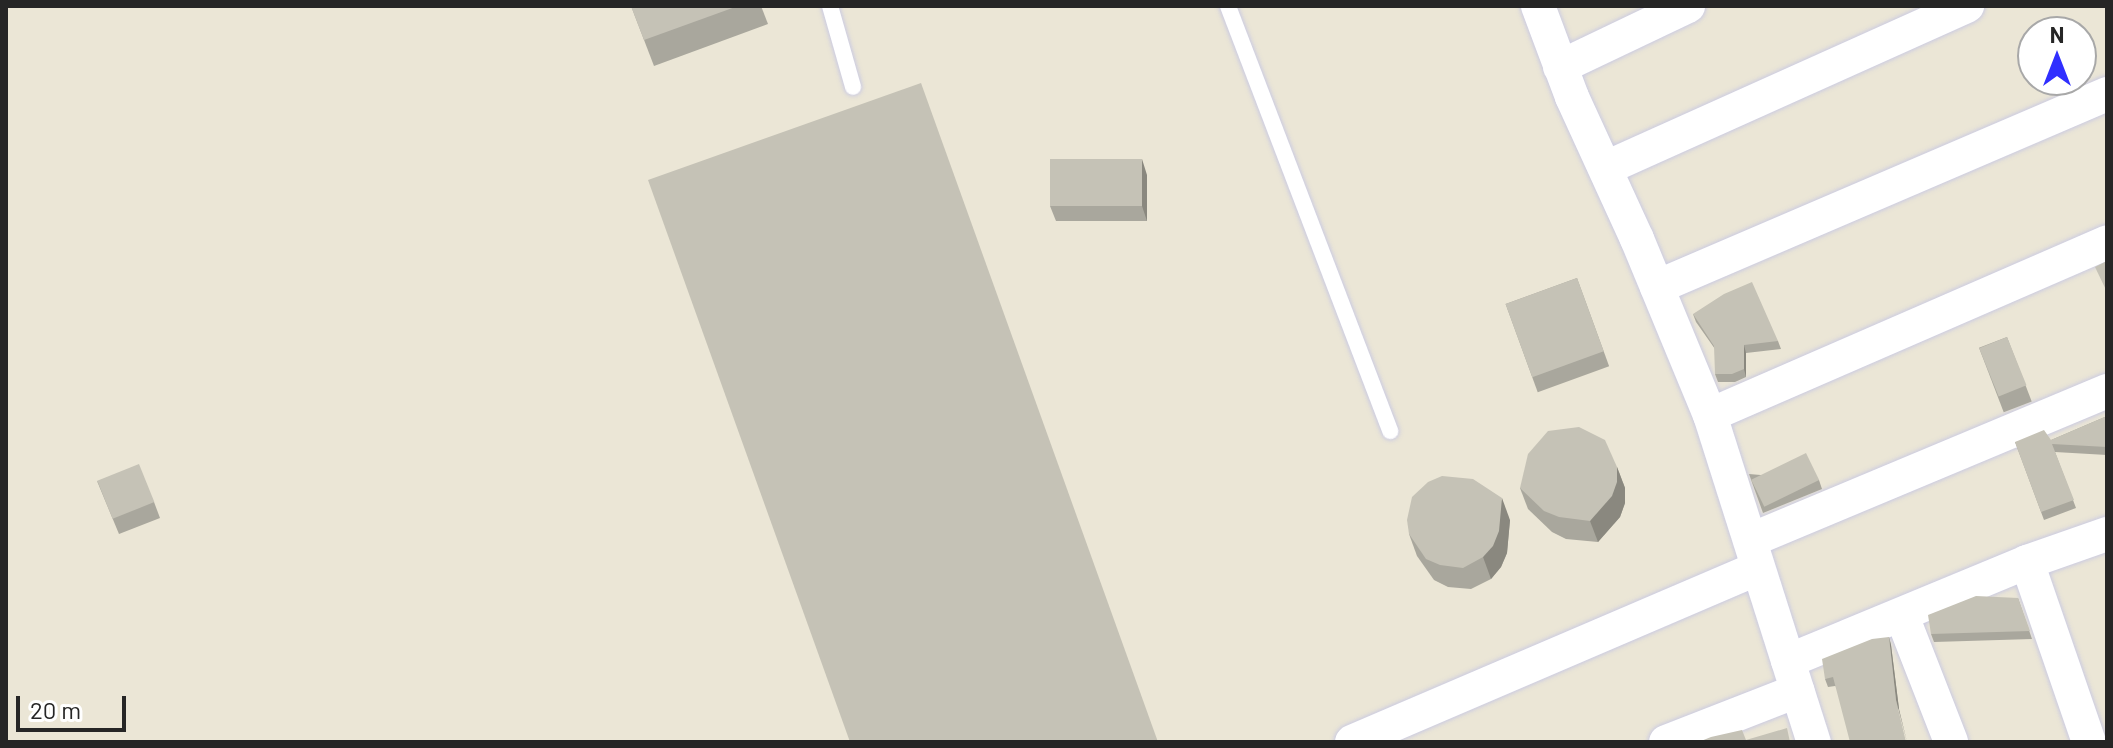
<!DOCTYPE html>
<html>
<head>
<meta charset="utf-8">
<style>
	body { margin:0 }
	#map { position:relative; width:2113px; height:748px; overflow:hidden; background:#ebe6d6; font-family:Barlow,sans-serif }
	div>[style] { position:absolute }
	.roads { filter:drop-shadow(0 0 2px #cbcbe1) drop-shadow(0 0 2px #cbcbe1) }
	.lane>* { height:16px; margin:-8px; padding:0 8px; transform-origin:8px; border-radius:8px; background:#fff }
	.street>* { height:34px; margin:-17px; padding:0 17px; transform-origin:17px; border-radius:17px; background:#fff }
	.wall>* { inset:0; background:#a9a79d; transform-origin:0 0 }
	.shaded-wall>* { inset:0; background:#8a887f }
	.building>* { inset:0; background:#c5c2b6; transform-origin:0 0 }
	span { translate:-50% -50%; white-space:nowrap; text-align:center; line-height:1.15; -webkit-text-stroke:6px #fff; paint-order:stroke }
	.frame { position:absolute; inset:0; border:8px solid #262626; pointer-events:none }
	.north { position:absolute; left:2017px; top:16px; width:80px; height:80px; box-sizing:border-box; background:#fff; border:2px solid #a8a8a8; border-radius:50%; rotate:0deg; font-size:22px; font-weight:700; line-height:32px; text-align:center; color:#262626 }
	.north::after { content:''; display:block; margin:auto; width:28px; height:36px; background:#302fff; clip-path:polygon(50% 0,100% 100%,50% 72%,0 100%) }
	.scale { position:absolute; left:16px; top:696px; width:110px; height:36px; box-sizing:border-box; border:4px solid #262626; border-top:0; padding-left:10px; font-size:24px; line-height:28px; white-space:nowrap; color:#262626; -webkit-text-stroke:6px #fff; paint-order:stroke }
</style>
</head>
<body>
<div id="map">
	<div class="roads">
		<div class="lane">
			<i style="left:830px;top:6px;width:84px;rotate:74.1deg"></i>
			<i style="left:1228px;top:6px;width:455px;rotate:69.1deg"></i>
		</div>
		<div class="street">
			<i style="left:1538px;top:6px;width:97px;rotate:69.5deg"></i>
			<i style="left:1572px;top:97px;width:156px;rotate:65.4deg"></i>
			<i style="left:1637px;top:239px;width:191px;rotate:67.5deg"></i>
			<i style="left:1710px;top:415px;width:343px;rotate:72.4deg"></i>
			<i style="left:1560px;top:67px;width:142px;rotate:-25.5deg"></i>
			<i style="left:1606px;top:168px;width:396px;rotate:-24.2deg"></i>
			<i style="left:1657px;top:287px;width:490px;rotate:-23.2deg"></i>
			<i style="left:1710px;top:415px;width:433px;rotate:-23.5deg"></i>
			<i style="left:1751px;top:540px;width:386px;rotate:-22.7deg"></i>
			<i style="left:2027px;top:562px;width:190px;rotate:71deg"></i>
			<i style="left:1902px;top:616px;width:135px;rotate:68.7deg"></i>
			<i style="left:1788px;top:661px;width:259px;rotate:-22.5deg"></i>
			<i style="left:2027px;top:562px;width:85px;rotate:-19.3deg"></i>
			<i style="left:1352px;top:742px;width:441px;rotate:-23.2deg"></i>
			<i style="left:1666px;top:742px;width:141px;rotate:-21.3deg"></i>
		</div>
	</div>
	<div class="wall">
		<i style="clip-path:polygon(631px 6px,761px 6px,768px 24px,654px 66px)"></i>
		<i style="clip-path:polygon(1147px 175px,1147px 221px,1056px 221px,1050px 206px)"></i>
		<i style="left:1577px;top:278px;width:94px;height:76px;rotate:70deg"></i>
		<i style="clip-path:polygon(1693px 314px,1778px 341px,1781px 349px,1746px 353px,1746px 377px,1735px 382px,1718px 382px,1715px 374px,1715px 349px,1696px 322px)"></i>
		<i style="left:2007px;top:337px;width:69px;height:30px;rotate:69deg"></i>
		<i style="clip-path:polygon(2107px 416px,2107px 455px,2055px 452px,2076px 508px,2044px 520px,2015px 442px,2051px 440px)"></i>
		<i style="clip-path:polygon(1617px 467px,1625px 488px,1625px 503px,1620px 517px,1598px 542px,1566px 539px,1552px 532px,1528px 509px,1520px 488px)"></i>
		<i style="clip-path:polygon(1749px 474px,1819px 480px,1822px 489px,1763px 513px)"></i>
		<i style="clip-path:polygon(97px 481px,154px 502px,160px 518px,119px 534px)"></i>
		<i style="clip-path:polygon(1510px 520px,1507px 553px,1501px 567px,1491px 579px,1471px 589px,1448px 587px,1434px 580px,1417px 556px,1409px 534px)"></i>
		<i style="clip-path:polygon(2018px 598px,2032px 639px,1934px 642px,1931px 634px)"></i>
		<i style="clip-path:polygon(1889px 637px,1891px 645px,1899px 709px,1835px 686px,1828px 687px,1825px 679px)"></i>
	</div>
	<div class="shaded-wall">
		<i style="clip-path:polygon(1142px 159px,1147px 175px,1147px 221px,1142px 206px)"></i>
		<i style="clip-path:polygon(1744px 345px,1746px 353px,1746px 377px,1744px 369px)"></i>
		<i style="clip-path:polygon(1617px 467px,1625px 488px,1625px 503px,1620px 517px,1598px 542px,1590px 521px)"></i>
		<i style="clip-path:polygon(1502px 498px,1510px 520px,1507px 553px,1501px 567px,1491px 579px,1483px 557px)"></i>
		<i style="clip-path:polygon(1889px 637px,1891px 645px,1899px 709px,1907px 742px,1896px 700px)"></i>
	</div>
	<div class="building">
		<i style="clip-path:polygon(631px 6px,738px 6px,644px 40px)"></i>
		<i style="clip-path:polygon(921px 83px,1158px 742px,850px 742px,648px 180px)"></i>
		<i style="left:1050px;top:159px;width:92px;height:47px"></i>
		<i style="clip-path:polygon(2107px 261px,2107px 292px,2095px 267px)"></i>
		<i style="left:1577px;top:278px;width:78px;height:76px;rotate:70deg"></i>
		<i style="clip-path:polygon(1752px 282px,1778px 341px,1744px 345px,1744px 369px,1732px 374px,1715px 374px,1714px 346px,1693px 314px,1724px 294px)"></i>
		<i style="left:2007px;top:337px;width:52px;height:30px;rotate:68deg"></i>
		<i style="clip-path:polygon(2107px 416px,2107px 447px,2052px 444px,2074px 500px,2041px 512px,2015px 442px,2044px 430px,2051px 440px)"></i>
		<i style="clip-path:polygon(1579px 427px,1605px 440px,1617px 467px,1617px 482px,1612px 496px,1590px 521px,1559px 517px,1544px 511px,1520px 488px,1528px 454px,1548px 431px)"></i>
		<i style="left:1806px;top:453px;width:30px;height:61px;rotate:64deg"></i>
		<i style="left:139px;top:464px;width:41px;height:45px;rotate:68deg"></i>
		<i style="clip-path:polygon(1442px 476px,1473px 479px,1502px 498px,1499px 531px,1493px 546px,1483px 557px,1463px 568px,1440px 565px,1426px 559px,1409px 534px,1407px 520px,1412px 497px,1428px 482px)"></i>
		<i style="clip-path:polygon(1976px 596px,2018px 598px,2030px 631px,1931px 634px,1928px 615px)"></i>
		<i style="clip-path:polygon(1889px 637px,1896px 700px,1906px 742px,1850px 742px,1833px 677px,1825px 679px,1822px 659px,1872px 639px)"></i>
		<i style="clip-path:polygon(1787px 728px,1790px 742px,1701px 742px,1701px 741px,1711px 737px,1742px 730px,1746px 740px)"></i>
	</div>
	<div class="frame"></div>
	<div class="north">N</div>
	<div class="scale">20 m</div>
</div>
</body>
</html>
